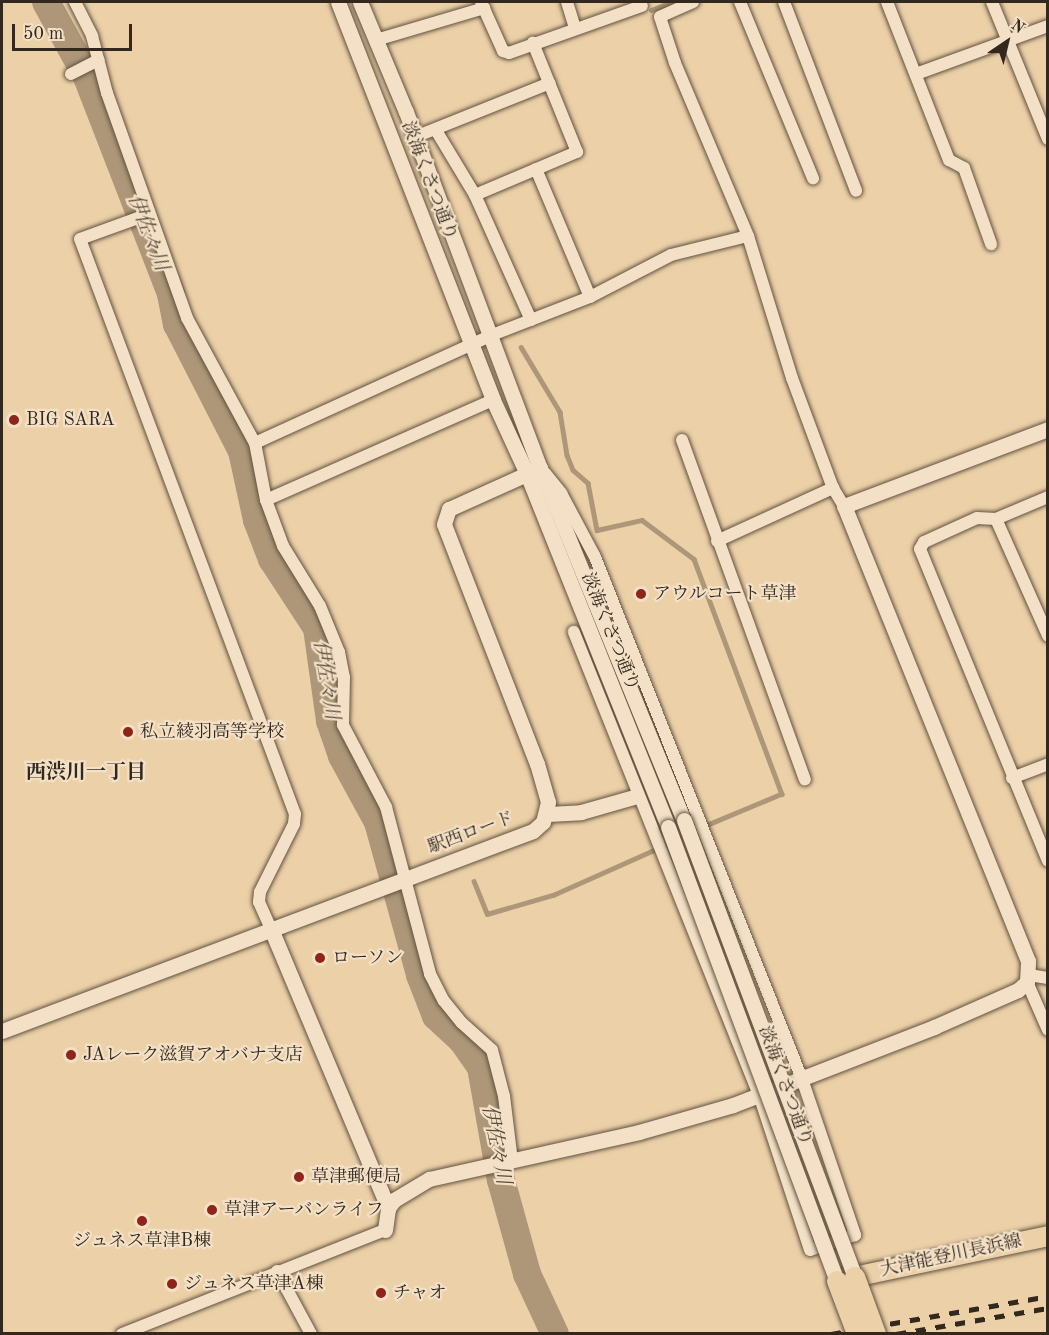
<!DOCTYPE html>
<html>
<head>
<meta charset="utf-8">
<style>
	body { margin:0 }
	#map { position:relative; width:1049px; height:1335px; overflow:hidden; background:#ecd0a7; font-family:"Old Standard TT","Noto Serif JP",serif }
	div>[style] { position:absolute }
	.stream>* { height:4.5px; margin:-2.25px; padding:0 2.25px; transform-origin:2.25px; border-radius:2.25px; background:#ad9778 }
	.river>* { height:28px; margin:-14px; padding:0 14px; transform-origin:14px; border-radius:14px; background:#ad9778 }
	.roads { filter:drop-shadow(0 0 2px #605240) drop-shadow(0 0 2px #605240) }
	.minor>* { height:12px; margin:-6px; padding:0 6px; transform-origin:6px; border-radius:6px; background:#f3e0c6 }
	.tertiary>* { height:15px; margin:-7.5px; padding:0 7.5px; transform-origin:7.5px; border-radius:7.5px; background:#f3e0c6 }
	.primary>* { height:20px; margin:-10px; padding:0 10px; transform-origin:10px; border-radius:10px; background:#ecd0a7 }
	.rail>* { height:4.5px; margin-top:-2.25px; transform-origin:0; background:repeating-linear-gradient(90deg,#32281e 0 10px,transparent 0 20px) }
	.bridges { filter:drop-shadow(0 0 2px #605240) drop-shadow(0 0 2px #605240) }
	.tertiary-bridge>* { height:15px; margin:-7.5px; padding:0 7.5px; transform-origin:7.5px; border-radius:7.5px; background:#f3e0c6 }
	.primary-bridge>* { height:20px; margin:-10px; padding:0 10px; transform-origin:10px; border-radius:10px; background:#ecd0a7 }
	.dots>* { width:16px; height:16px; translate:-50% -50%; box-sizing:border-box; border:3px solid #f3e0c6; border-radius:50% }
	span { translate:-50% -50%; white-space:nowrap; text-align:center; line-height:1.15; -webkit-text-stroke:4.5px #f3e0c6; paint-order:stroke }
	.street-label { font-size:18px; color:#32281e }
	.poi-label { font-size:18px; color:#32281e }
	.left { translate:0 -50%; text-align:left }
	.water-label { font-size:20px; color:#574939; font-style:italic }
	.neighbourhood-label { font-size:20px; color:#32281e; font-weight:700 }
	.frame { position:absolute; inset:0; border:3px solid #32281e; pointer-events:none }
	.north { position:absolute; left:977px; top:12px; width:60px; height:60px; -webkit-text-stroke:4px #f3e0c6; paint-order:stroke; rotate:35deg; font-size:16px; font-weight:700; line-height:24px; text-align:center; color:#32281e }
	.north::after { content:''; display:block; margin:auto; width:21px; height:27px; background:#32281e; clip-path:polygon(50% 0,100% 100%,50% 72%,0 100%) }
	.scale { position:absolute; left:12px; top:24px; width:120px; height:27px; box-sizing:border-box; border:3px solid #32281e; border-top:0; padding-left:8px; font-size:18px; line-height:21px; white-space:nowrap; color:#32281e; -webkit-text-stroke:4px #f3e0c6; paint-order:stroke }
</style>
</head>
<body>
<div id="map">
	<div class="stream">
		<i style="left:651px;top:10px;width:22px;rotate:-21deg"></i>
		<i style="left:521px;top:347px;width:76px;rotate:59deg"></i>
		<i style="left:560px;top:412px;width:44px;rotate:80.8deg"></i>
		<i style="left:567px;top:455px;width:16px;rotate:68deg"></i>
		<i style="left:573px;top:470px;width:20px;rotate:41deg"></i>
		<i style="left:588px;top:483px;width:48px;rotate:79.2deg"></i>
		<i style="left:597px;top:530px;width:46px;rotate:-12.5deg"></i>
		<i style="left:642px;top:520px;width:65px;rotate:36.9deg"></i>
		<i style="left:694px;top:559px;width:251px;rotate:69.5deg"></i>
		<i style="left:782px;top:794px;width:86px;rotate:157.3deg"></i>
		<i style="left:474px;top:881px;width:35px;rotate:68deg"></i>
		<i style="left:487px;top:914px;width:69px;rotate:-16.1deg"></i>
		<i style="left:553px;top:895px;width:148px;rotate:-24deg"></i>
	</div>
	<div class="river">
		<i style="left:46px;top:2px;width:85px;rotate:61.3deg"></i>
		<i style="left:87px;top:77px;width:233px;rotate:68.8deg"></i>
		<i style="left:171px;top:294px;width:31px;rotate:79deg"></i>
		<i style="left:177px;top:324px;width:143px;rotate:62.9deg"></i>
		<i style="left:242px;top:451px;width:71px;rotate:77.7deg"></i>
		<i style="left:257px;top:520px;width:42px;rotate:69deg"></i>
		<i style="left:272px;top:559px;width:82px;rotate:56.9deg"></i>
		<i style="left:317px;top:628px;width:94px;rotate:82deg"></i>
		<i style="left:330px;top:721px;width:37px;rotate:71deg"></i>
		<i style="left:342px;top:756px;width:75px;rotate:61.4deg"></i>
		<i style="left:378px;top:822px;width:159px;rotate:74.6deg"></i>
		<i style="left:420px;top:975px;width:44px;rotate:68.7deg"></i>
		<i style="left:436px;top:1016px;width:35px;rotate:43deg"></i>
		<i style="left:462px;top:1040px;width:33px;rotate:55deg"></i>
		<i style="left:481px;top:1067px;width:115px;rotate:80deg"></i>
		<i style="left:501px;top:1180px;width:98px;rotate:74.5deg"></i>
		<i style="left:527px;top:1274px;width:66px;rotate:65deg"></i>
	</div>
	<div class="roads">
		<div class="minor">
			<i style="left:75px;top:2px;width:38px;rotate:63deg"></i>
			<i style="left:92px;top:36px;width:59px;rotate:75.3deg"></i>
			<i style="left:107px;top:93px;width:239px;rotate:70.4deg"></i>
			<i style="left:187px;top:318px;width:142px;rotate:61.5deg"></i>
			<i style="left:255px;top:443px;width:58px;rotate:79.1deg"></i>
			<i style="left:266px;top:500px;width:49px;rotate:69.7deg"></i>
			<i style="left:283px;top:546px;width:70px;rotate:58.3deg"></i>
			<i style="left:320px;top:606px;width:50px;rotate:67.6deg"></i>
			<i style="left:339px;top:652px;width:25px;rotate:79deg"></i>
			<i style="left:344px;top:677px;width:48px;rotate:91.2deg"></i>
			<i style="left:343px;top:725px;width:93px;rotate:62.3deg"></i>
			<i style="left:386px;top:807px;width:173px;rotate:75.2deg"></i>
			<i style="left:430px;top:974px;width:30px;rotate:63deg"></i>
			<i style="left:444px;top:1001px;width:28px;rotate:51deg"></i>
			<i style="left:462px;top:1023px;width:40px;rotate:42deg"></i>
			<i style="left:492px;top:1050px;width:48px;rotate:75.4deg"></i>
			<i style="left:504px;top:1096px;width:65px;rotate:83deg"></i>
			<i style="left:481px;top:2px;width:54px;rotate:65.8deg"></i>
			<i style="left:503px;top:51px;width:6px;rotate:18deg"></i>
			<i style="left:509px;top:53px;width:141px;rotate:-19.5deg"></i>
			<i style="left:567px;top:2px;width:27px;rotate:73deg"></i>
			<i style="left:693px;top:2px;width:36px;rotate:156deg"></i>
			<i style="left:660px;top:17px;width:48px;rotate:71.9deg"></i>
			<i style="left:675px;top:63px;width:188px;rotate:67.1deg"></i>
			<i style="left:748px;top:236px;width:149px;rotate:72.8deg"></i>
			<i style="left:792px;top:378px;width:117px;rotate:69.6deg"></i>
			<i style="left:833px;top:488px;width:21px;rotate:59deg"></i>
			<i style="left:740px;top:2px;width:191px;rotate:67.5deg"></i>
			<i style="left:784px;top:2px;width:202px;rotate:69.1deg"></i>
			<i style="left:887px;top:2px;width:170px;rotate:68.6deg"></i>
			<i style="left:949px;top:160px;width:17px;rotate:28deg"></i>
			<i style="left:964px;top:168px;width:81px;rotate:70.4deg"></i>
			<i style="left:992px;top:2px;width:148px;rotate:67.8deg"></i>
			<i style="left:376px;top:40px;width:113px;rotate:-16.5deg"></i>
			<i style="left:71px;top:74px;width:31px;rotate:-27deg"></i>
			<i style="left:916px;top:74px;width:140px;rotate:-20deg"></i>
			<i style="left:437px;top:132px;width:74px;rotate:58.9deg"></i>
			<i style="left:475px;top:195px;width:137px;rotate:65.9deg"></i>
			<i style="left:415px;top:137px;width:145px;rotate:-21.8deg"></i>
			<i style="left:536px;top:169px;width:139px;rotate:67.1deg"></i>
			<i style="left:475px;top:195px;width:111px;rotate:-22.9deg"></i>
			<i style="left:577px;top:152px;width:118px;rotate:-112deg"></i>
			<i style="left:149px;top:214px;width:73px;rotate:160.1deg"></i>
			<i style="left:80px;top:239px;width:614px;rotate:69.5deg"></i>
			<i style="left:295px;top:814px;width:10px;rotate:96deg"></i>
			<i style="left:294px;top:824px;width:76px;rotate:116.6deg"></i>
			<i style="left:260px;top:892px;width:10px;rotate:96deg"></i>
			<i style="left:259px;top:902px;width:30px;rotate:66deg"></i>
			<i style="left:682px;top:440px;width:361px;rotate:70.1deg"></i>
			<i style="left:255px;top:443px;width:260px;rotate:-24.5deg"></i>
			<i style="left:492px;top:335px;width:105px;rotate:-21.2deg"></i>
			<i style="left:590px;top:297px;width:91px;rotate:-27.4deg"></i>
			<i style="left:671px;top:255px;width:79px;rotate:-13.9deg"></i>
			<i style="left:545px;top:473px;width:26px;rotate:51deg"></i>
			<i style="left:561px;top:493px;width:72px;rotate:62deg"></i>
			<i style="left:595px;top:557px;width:562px;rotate:68.37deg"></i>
			<i style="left:802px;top:1079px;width:165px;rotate:71.2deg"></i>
			<i style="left:855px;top:1235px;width:47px;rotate:161.6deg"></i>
			<i style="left:810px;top:1250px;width:163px;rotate:-108.2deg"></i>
			<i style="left:759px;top:1095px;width:499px;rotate:-111.8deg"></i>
			<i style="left:1048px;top:497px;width:56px;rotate:157.1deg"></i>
			<i style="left:996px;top:519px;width:19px;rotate:-177deg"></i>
			<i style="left:977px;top:518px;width:58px;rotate:155.6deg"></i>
			<i style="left:924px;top:542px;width:8px;rotate:120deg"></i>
			<i style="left:920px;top:549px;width:337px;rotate:67.7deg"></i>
			<i style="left:266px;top:500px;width:248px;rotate:-23.8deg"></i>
			<i style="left:996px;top:519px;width:128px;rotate:66deg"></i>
			<i style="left:717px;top:541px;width:128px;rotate:-24.6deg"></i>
			<i style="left:1012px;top:778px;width:39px;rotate:-21deg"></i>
			<i style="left:1029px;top:975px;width:19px;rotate:9deg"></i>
			<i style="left:1027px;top:982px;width:52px;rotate:66.4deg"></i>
			<i style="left:277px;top:1271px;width:72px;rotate:61.6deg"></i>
			<i style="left:122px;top:1334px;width:283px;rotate:-21.6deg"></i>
		</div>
		<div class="tertiary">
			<i style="left:338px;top:2px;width:427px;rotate:68.7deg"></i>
			<i style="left:493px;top:400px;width:81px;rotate:65.3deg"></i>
			<i style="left:527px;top:474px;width:380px;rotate:68.2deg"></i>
			<i style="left:360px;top:2px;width:119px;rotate:67.3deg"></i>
			<i style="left:406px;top:112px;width:380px;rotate:69.4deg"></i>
			<i style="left:540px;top:468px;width:380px;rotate:67.8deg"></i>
			<i style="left:548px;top:814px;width:33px;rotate:-3deg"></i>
			<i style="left:581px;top:812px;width:58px;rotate:-15.9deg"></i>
			<i style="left:271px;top:929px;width:303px;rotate:67.2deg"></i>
			<i style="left:2px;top:1031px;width:567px;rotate:-20.64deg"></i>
			<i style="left:533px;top:831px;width:13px;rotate:-42deg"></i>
			<i style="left:543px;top:822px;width:21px;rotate:-76deg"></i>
			<i style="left:548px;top:802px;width:40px;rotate:-106deg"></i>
			<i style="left:537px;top:764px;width:257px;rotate:-111.2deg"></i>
			<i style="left:444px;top:524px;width:16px;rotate:-72deg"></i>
			<i style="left:449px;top:509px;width:100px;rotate:-24.3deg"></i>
			<i style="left:385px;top:1230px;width:22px;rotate:-82deg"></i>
			<i style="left:388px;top:1208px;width:10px;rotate:-53deg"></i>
			<i style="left:394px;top:1200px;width:41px;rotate:-31deg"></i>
			<i style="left:429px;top:1179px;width:215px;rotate:-12.6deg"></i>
			<i style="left:639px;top:1132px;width:98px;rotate:-16deg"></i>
			<i style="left:733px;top:1105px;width:216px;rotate:-21.2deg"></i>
			<i style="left:934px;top:1027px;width:92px;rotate:-23.8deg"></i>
			<i style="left:1018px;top:990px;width:12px;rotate:-42deg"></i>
			<i style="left:1027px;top:982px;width:21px;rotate:-87deg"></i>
			<i style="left:1028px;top:961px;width:491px;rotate:-112deg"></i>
			<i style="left:844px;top:506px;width:218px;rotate:-20.7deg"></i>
		</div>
		<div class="primary">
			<i style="left:840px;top:1280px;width:213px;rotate:-11.9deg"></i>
		</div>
	</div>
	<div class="rail">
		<i style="left:831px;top:1334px;width:220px;rotate:-9.9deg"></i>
		<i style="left:896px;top:1334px;width:154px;rotate:-9.7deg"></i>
	</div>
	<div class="bridges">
		<div class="tertiary-bridge">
			<i style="left:684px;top:820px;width:488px;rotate:69.5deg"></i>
			<i style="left:668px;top:827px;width:484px;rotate:69.6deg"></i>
		</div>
		<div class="primary-bridge">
			<i style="left:855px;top:1277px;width:61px;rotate:69.8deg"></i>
			<i style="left:837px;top:1281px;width:57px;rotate:69.3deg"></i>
		</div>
	</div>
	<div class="dots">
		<i style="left:14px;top:420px;background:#8f2418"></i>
		<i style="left:641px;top:594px;background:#8f2418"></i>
		<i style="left:128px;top:732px;background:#8f2418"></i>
		<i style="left:320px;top:958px;background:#8f2418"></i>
		<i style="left:71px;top:1055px;background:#8f2418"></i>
		<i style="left:299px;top:1177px;background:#8f2418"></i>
		<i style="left:212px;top:1210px;background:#8f2418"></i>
		<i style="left:142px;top:1221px;background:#8f2418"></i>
		<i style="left:172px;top:1284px;background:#8f2418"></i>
		<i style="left:381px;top:1293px;background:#8f2418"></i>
	</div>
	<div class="street-label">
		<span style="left:429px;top:181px;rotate:69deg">淡海くさつ通り</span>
		<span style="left:610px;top:632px;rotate:68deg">淡海くさつ通り</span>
		<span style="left:471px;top:833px;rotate:-20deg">駅西ロード</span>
		<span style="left:785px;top:1086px;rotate:70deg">淡海くさつ通り</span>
		<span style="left:951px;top:1256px;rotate:-12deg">大津能登川長浜線</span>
	</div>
	<div class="poi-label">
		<span class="left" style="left:26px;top:420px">BIG SARA</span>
		<span class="left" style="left:653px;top:594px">アウルコート草津</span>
		<span class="left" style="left:140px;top:732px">私立綾羽高等学校</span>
		<span class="left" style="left:332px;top:958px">ローソン</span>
		<span class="left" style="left:83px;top:1055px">JAレーク滋賀アオバナ支店</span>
		<span class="left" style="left:311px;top:1177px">草津郵便局</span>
		<span class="left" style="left:224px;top:1210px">草津アーバンライフ</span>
		<span style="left:142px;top:1241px">ジュネス草津B棟</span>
		<span class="left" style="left:184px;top:1284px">ジュネス草津A棟</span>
		<span class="left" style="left:393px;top:1293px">チャオ</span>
	</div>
	<div class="water-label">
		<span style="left:147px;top:233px;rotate:69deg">伊佐々川</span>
		<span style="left:325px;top:680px;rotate:81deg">伊佐々川</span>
		<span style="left:495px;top:1145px;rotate:79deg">伊佐々川</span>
	</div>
	<div class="neighbourhood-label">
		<span style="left:86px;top:773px">西渋川一丁目</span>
	</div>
	<div class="frame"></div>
	<div class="north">N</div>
	<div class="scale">50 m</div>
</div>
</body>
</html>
